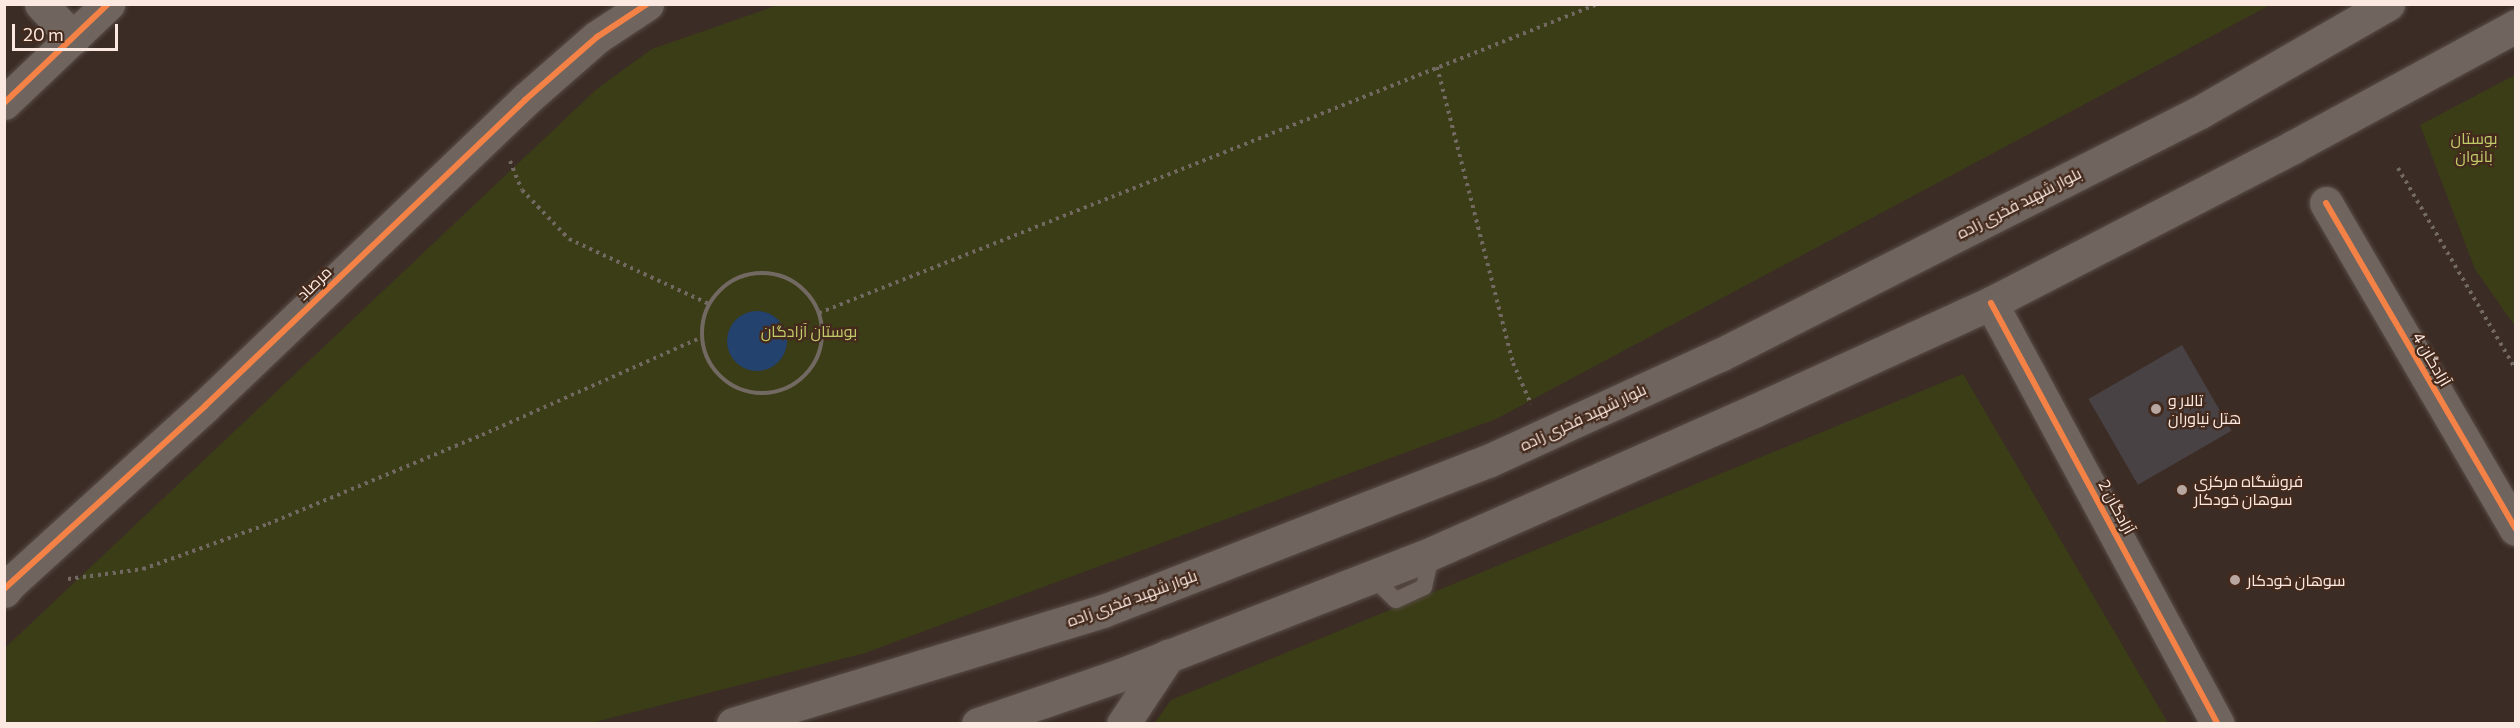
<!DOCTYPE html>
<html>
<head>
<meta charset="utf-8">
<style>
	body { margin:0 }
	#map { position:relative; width:2520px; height:728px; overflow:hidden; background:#3b2d26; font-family:Commissioner,Cairo,sans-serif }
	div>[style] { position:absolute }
	.green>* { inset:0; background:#3b3d16 }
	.water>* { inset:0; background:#23426d }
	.round { border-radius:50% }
	.building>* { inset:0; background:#494244; transform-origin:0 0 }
	.path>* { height:4px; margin-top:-2px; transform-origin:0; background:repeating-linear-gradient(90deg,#736963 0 3px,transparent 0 7.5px) }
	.path>.ring { margin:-2px; padding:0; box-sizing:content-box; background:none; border:4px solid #736963; border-radius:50% }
	.roads { filter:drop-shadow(0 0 2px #594c46) drop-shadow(0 0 2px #594c46) }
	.service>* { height:16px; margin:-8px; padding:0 8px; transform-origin:8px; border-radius:8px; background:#6f645e }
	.minor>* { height:33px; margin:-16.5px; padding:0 16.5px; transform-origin:16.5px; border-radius:16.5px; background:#6f645e }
	.tertiary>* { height:33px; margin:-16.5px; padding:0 16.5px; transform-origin:16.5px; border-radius:16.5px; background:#6f645e }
	.secondary>* { height:33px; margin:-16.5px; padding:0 16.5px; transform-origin:16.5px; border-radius:16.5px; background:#6f645e }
	.cycleway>* { height:6px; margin:-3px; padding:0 3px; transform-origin:3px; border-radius:3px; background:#f48246 }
	.dots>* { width:16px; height:16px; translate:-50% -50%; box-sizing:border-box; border:3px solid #442a1d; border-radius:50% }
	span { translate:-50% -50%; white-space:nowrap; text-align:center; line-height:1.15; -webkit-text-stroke:4.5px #442a1d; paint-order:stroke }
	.park-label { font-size:16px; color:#c0ca69 }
	.street-label { font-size:16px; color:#fbe9e1 }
	.poi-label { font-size:16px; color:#fbe9e1 }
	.left { translate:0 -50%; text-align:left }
	.frame { position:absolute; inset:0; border:6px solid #fbe9e1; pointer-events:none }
	.scale { position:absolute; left:12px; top:24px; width:106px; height:27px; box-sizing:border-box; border:3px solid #fbe9e1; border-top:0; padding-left:8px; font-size:18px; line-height:21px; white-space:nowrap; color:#fbe9e1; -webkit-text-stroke:4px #442a1d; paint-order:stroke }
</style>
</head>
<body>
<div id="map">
	<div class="green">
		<i style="clip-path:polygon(778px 5px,2270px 5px,1496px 419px,865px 653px,591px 723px,5px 724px,5px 648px,598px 88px,652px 49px)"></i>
		<i style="clip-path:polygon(2515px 75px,2515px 326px,2475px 269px,2420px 125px)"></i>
		<i style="clip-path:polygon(1963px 374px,2168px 723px,1154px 724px,1171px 700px)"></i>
	</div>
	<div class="water">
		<i class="round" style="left:727px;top:311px;width:60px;height:60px"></i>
	</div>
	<div class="building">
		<i style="left:2182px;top:345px;width:99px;height:108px;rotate:60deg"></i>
	</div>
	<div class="path">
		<i style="left:1437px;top:67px;width:306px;rotate:75.6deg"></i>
		<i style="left:1513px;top:363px;width:45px;rotate:66.3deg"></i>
		<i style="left:510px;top:161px;width:31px;rotate:68deg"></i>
		<i style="left:522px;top:190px;width:68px;rotate:46.2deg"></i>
		<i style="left:569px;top:239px;width:154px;rotate:24.9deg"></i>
		<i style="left:2398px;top:168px;width:234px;rotate:59.7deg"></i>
		<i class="ring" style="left:702px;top:273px;width:116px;height:116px"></i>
		<i style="left:819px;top:313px;width:838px;rotate:-21.64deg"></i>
		<i style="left:68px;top:579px;width:76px;rotate:-7.6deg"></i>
		<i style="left:143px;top:569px;width:133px;rotate:-19.8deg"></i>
		<i style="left:268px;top:524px;width:232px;rotate:-22.6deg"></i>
		<i style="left:482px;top:435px;width:241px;rotate:-24deg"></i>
	</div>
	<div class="roads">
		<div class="service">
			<i style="left:1372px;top:577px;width:33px;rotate:44deg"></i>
			<i style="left:1396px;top:600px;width:31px;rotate:-25deg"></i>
			<i style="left:1424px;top:587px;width:35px;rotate:-77deg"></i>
		</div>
		<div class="minor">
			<i style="left:41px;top:4px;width:47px;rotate:46.7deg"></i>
			<i style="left:4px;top:103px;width:144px;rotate:-43.6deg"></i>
			<i style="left:2326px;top:203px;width:377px;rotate:59.8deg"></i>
			<i style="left:1991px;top:303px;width:478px;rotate:61.7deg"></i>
		</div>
		<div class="tertiary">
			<i style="left:4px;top:589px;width:272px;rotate:-42.3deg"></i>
			<i style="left:205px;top:406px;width:443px;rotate:-43.7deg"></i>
			<i style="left:525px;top:100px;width:96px;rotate:-41.2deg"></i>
			<i style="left:597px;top:37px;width:60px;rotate:-33.4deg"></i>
		</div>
		<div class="secondary">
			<i style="left:4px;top:591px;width:5px;rotate:-53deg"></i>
			<i style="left:733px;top:724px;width:387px;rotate:-17deg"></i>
			<i style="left:1103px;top:611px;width:413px;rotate:-21.3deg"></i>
			<i style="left:1488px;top:461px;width:255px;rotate:-24.6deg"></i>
			<i style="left:1720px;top:355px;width:538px;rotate:-26.85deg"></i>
			<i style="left:2200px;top:112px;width:217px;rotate:-29.9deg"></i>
			<i style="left:978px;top:724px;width:150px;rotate:-19deg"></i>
			<i style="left:1120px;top:675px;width:325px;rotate:-21.3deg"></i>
			<i style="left:1423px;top:557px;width:362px;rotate:-23.8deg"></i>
			<i style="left:1754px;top:411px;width:260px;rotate:-24.5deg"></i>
			<i style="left:1991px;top:303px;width:340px;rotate:-27.3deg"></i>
			<i style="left:2293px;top:147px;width:254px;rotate:-28.5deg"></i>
			<i style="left:1123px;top:724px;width:82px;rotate:-56.5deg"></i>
		</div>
	</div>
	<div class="cycleway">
		<i style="left:4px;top:103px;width:144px;rotate:-43.6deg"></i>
		<i style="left:2326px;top:203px;width:377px;rotate:59.8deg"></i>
		<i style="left:1991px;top:303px;width:478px;rotate:61.7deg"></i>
		<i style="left:4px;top:589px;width:272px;rotate:-42.3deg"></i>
		<i style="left:205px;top:406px;width:443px;rotate:-43.7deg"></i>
		<i style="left:525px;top:100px;width:96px;rotate:-41.2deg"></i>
		<i style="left:597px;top:37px;width:60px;rotate:-33.4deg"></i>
	</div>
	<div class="dots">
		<i style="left:2156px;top:409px;background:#b8a7a0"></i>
		<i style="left:2182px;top:490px;background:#b8a7a0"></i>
		<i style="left:2235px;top:580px;background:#b8a7a0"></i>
	</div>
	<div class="park-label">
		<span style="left:2474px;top:147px">بوستان<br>بانوان</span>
		<span style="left:809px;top:331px">بوستان آزادگان</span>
	</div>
	<div class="street-label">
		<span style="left:2019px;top:203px;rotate:-27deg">بلوار شهید فخری زاده</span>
		<span style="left:314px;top:283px;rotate:-44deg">مرصاد</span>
		<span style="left:2432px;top:359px;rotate:60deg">آزادگان 4</span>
		<span style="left:1583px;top:417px;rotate:-25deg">بلوار شهید فخری زاده</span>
		<span style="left:2117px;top:507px;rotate:62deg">آزادگان 2</span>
		<span style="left:1132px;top:598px;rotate:-20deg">بلوار شهید فخری زاده</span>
	</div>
	<div class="poi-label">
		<span class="left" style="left:2168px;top:409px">تالار و<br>هتل نیاوران</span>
		<span class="left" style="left:2194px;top:490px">فروشگاه مرکزی<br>سوهان خودکار</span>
		<span class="left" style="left:2247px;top:580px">سوهان خودکار</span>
	</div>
	<div class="frame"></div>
	<div class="scale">20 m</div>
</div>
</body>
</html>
